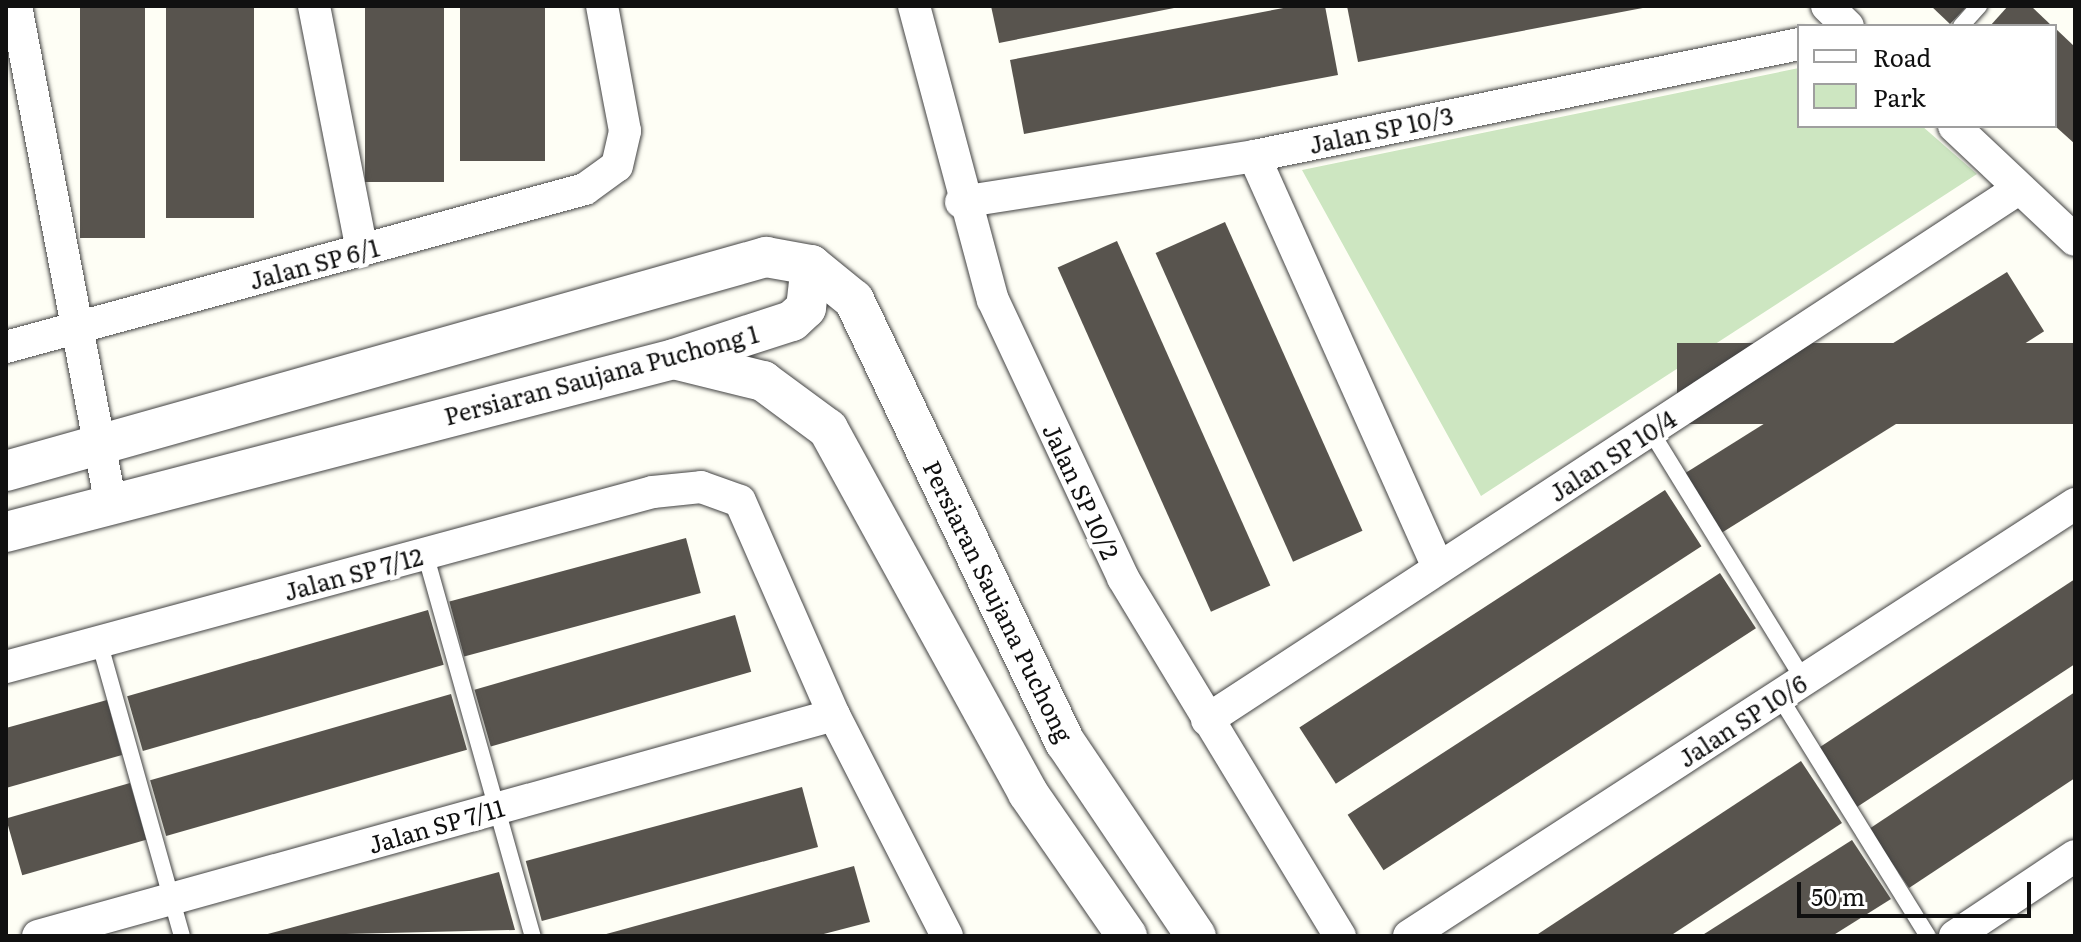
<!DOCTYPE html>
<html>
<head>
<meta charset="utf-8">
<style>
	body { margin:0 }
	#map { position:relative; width:2081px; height:942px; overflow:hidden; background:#fefef5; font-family:Literata,serif }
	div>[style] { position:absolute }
	.green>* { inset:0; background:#cde6c1 }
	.building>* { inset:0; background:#58544e; transform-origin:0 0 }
	.roads { filter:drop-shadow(0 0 2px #434343) drop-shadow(0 0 2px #434343) }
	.service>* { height:16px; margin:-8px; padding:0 8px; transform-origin:8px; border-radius:8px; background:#fff }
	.minor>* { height:32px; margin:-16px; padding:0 16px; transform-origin:16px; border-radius:16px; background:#fff }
	.tertiary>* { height:40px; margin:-20px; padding:0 20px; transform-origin:20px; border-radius:20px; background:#fff }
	span { translate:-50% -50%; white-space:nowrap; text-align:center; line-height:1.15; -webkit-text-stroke:8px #fff; paint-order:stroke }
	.street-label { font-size:24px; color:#101010 }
	.frame { position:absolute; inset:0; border:8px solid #101010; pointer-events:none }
	.legend { position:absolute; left:1797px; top:24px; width:260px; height:104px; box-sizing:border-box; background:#fff; border:2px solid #9f9f9f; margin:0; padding:10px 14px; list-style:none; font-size:24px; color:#101010 }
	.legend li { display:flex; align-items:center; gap:16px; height:40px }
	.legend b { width:40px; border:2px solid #9f9f9f }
	.scale { position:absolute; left:1797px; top:882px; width:234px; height:36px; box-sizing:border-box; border:4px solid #101010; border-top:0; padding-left:10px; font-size:24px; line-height:28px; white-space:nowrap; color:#101010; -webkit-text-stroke:6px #fff; paint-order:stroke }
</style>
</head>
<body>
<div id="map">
	<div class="green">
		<i style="clip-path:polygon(1799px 68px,1799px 126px,1922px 126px,1977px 174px,1481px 496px,1302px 170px)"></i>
	</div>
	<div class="building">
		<i style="left:80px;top:6px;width:65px;height:232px"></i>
		<i style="left:166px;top:6px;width:88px;height:212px"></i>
		<i style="left:365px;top:6px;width:79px;height:176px"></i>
		<i style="left:460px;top:6px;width:85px;height:155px"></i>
		<i style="clip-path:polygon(991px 6px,1179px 6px,1179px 7px,999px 43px)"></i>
		<i style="clip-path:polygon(1294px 6px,1325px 6px,1338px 75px,1024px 134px,1010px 60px)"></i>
		<i style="clip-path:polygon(1347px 6px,1648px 6px,1648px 7px,1358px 62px)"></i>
		<i style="clip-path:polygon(1931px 6px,1967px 6px,1950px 24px)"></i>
		<i style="clip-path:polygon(2008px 6px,2031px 6px,2052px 26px,1990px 26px)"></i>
		<i style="clip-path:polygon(2055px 28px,2075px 47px,2075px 144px,2055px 126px)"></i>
		<i style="left:1225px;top:222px;width:338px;height:76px;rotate:66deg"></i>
		<i style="left:1117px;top:241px;width:377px;height:65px;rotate:66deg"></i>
		<i style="left:2007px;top:272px;width:70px;height:382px;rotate:58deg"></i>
		<i style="left:2075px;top:343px;width:81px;height:398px;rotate:90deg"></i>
		<i style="left:1665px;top:490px;width:67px;height:436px;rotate:57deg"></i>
		<i style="left:686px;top:538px;width:57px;height:245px;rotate:75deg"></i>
		<i style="left:1720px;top:573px;width:66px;height:444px;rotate:57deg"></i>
		<i style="clip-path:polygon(2075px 579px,2075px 664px,1857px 807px,1817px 749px)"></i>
		<i style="left:428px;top:610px;width:57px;height:313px;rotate:74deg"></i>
		<i style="left:735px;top:615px;width:59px;height:271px;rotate:74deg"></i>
		<i style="clip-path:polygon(2075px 692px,2075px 778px,1909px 888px,1869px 829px)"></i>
		<i style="left:451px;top:694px;width:58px;height:313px;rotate:74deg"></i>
		<i style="clip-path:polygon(107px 700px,122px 755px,6px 788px,6px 728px)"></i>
		<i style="clip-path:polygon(1801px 761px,1842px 823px,1670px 936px,1535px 936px)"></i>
		<i style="left:130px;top:783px;width:59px;height:129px;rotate:74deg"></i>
		<i style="left:802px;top:787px;width:62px;height:286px;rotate:75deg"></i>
		<i style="clip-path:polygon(1852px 840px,1891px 899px,1832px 936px,1701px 936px)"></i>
		<i style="clip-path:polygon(854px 866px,870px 922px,816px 936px,599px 936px)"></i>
		<i style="clip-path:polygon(499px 872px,515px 930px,264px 936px,264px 935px)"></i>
	</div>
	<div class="roads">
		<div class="service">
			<i style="left:1961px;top:26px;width:27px;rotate:-48deg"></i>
			<i style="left:1650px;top:430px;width:294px;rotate:58.4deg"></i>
			<i style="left:425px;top:553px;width:398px;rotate:74.3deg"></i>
			<i style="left:99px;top:641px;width:306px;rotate:74.3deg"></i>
			<i style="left:1779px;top:696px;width:282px;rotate:58.2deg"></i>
		</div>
		<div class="minor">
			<i style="left:16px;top:6px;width:503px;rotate:79.23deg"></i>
			<i style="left:314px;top:6px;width:249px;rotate:78.9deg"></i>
			<i style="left:914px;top:6px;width:304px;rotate:75deg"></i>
			<i style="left:993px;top:300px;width:307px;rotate:64.9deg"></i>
			<i style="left:1123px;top:578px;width:419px;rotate:58.8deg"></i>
			<i style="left:1827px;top:6px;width:29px;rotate:44deg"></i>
			<i style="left:1954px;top:126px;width:166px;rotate:43.3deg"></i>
			<i style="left:1254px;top:156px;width:451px;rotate:65.9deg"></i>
			<i style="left:961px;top:202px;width:297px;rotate:-8.9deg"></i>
			<i style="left:1254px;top:156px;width:556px;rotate:-11.61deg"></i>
			<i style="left:6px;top:347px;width:600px;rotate:-15.26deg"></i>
			<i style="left:585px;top:189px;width:39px;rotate:-36deg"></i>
			<i style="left:617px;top:166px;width:36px;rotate:-77deg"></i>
			<i style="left:625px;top:131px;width:127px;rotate:-100.4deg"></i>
			<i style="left:6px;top:667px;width:670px;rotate:-15.14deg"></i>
			<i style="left:653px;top:492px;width:48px;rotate:-5.9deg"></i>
			<i style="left:701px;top:487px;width:41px;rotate:19.7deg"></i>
			<i style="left:740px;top:501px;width:234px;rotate:66.3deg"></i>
			<i style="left:834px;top:715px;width:248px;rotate:62.9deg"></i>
			<i style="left:1207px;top:720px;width:968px;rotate:-33.2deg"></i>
			<i style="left:38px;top:936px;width:826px;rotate:-15.52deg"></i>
			<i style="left:1409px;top:936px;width:794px;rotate:-32.97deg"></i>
			<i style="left:1955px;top:936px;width:144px;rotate:-33.7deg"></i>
		</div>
		<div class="tertiary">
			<i style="left:678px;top:360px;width:88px;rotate:13.9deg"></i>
			<i style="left:763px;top:381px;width:81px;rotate:36.4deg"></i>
			<i style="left:828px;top:429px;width:415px;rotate:61.2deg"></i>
			<i style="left:1028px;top:793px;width:174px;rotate:55.3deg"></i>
			<i style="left:6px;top:471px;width:790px;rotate:-15.73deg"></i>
			<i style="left:766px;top:257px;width:46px;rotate:10.1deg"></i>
			<i style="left:811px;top:265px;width:55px;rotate:39.1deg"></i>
			<i style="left:854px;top:300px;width:490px;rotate:64.5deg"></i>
			<i style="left:1065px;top:742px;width:234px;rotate:56deg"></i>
			<i style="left:6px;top:532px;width:690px;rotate:-14.52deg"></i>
			<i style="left:674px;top:359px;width:124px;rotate:-17.9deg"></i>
			<i style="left:792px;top:321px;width:19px;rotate:-43deg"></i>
			<i style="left:806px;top:308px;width:43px;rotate:-83.4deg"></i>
		</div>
	</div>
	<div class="street-label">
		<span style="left:1381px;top:129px;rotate:-12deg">Jalan SP 10/3</span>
		<span style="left:314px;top:263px;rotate:-15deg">Jalan SP 6/1</span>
		<span style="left:601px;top:374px;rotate:-15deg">Persiaran Saujana Puchong 1</span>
		<span style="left:1612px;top:455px;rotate:-33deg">Jalan SP 10/4</span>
		<span style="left:1082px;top:491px;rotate:65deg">Jalan SP 10/2</span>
		<span style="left:353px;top:573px;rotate:-15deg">Jalan SP 7/12</span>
		<span style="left:999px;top:601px;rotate:64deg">Persiaran Saujana Puchong</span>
		<span style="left:1742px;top:720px;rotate:-33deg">Jalan SP 10/6</span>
		<span style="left:436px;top:825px;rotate:-16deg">Jalan SP 7/11</span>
	</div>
	<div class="frame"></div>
	<ul class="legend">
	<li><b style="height:10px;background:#fff"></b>Road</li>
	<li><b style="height:22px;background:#cde6c1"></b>Park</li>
	</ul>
	<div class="scale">50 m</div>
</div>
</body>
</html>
